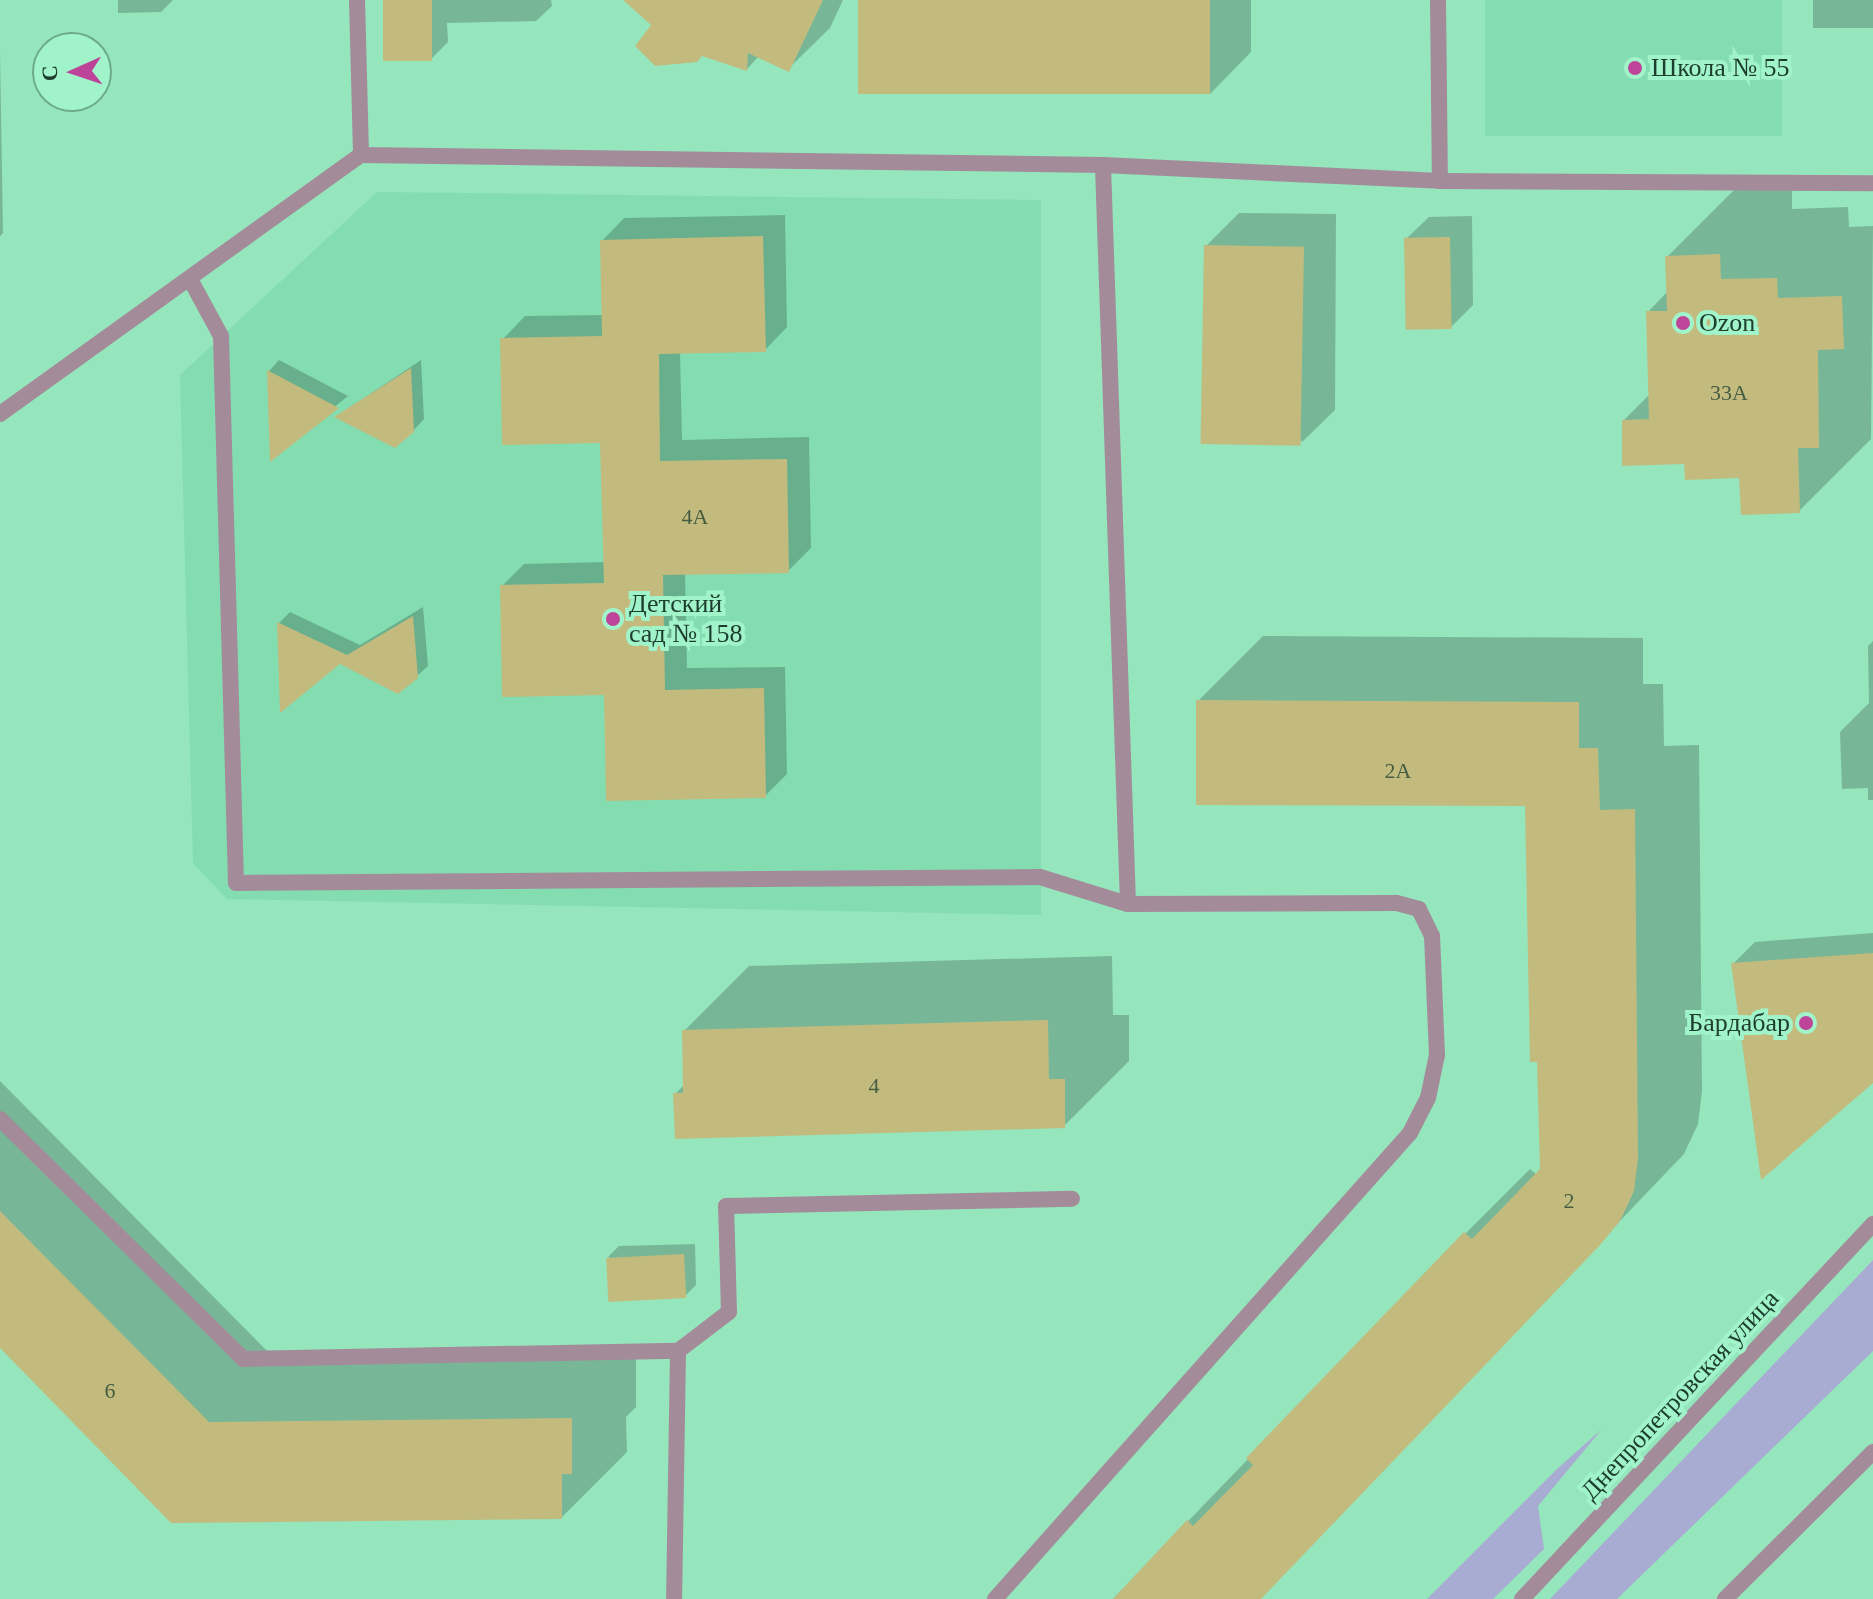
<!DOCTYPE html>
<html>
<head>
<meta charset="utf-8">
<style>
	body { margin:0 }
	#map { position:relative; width:1873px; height:1599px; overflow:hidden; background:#95e5bd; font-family:"Times New Roman",serif }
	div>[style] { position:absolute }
	.built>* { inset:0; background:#83ddb1; transform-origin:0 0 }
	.green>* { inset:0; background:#a9acd2 }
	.shadow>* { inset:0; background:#0003; transform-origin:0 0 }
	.building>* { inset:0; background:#c3bb7e; transform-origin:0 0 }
	.lane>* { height:16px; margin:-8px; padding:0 8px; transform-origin:8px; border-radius:8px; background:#a48b9a }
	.street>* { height:16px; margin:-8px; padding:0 8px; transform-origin:8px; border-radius:8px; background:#a48b9a }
	.dots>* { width:22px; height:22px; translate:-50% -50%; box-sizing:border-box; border:4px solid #a1f3ca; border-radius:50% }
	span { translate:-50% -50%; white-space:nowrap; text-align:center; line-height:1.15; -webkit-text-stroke:8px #a1f3ca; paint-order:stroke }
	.number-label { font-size:22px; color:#465d42 }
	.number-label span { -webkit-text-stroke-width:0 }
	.poi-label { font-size:26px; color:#1d3e2e }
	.left { translate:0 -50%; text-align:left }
	.right { translate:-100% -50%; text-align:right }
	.street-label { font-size:26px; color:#1d3e2e }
	.north { position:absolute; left:32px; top:32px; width:80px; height:80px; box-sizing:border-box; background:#a1f3ca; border:2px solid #6cab8c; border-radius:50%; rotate:267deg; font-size:22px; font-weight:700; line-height:32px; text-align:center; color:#1d3e2e }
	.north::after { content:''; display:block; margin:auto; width:28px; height:36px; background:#bd4498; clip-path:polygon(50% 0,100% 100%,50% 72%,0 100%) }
</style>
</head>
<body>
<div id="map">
	<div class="built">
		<i style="left:1485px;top:0;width:297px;height:136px"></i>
		<i style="clip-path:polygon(377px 192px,1041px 200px,1041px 915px,227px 899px,193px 863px,180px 375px)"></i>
	</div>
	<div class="green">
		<i style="clip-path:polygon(1873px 1260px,1873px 1351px,1617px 1599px,1550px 1599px)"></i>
		<i style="clip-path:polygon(1602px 1429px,1538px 1506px,1544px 1549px,1493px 1599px,1427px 1599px,1557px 1469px)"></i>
	</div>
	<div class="shadow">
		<i style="clip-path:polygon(118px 0,173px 0,161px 12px,118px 13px)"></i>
		<i style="clip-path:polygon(385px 0,551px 0,552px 6px,536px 21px,447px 23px,448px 42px,432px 58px)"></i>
		<i style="clip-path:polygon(649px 0,843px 0,830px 28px,788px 69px,759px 56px,747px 69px,654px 24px)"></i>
		<i style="clip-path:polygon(860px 0,1251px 0,1251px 52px,1210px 94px)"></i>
		<i style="left:1813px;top:0;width:60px;height:28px"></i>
		<i style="clip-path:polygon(0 49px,3px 233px,0 236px)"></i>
		<i style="clip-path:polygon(1792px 183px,1792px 209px,1848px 207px,1849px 227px,1873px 226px,1871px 439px,1799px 511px,1741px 475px,1686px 462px,1624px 420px,1650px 394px,1648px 312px,1668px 291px,1667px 257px,1739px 185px)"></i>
		<i style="clip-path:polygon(1239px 213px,1336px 214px,1335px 410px,1302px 442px,1206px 246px)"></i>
		<i style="clip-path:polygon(785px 215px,787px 327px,765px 350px,680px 351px,682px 440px,809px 437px,811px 548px,788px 571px,685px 573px,687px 668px,785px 667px,787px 774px,765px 796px,606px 693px,502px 586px,524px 564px,605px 562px,602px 441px,503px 339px,525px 316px,604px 315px,602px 241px,624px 218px)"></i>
		<i style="clip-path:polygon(1472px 216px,1473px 305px,1451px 327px,1406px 239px,1429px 217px)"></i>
		<i style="clip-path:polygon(279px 360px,348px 396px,272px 458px,269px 371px)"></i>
		<i style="clip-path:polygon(421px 360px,424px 419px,413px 431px,337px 416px)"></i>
		<i style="clip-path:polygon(423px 607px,428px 666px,416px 677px,340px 661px,282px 709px,279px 623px,290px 612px,360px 645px)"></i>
		<i style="clip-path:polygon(1263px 636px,1643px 638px,1643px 684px,1663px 684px,1664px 746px,1699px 745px,1702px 1091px,1698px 1124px,1684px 1154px,1258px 1599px,1113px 1599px,1465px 1234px,1530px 1169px,1537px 1175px,1542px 1170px,1527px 804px,1198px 701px)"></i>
		<i style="clip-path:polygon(1873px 641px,1873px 800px,1868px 800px,1868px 788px,1842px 789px,1840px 732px,1869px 703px,1868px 646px)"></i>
		<i style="clip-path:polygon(1873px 933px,1873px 1081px,1733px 964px,1755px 942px)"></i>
		<i style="clip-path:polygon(1112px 956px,1113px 1015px,1129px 1015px,1129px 1061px,1064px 1126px,675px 1094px,685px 1084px,684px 1031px,749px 966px)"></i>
		<i style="clip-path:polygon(0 1081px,274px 1358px,636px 1354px,636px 1407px,626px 1417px,627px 1452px,562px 1517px,172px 1521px,0 1345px)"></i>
		<i style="clip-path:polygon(695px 1244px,696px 1285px,685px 1296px,608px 1257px,619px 1246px)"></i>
	</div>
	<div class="building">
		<i style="left:383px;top:0;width:49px;height:61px"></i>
		<i style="clip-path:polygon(623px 0,823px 0,789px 72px,748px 53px,747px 71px,702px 56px,697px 62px,655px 66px,635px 46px,651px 25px)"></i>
		<i style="left:858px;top:0;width:352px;height:94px"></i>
		<i style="clip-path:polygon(763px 236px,766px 352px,659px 354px,660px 461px,787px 459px,789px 573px,663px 575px,665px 690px,764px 688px,766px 798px,606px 801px,604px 695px,502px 697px,500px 585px,604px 583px,600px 443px,502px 445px,500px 338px,602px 336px,600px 240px)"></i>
		<i style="left:1450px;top:237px;width:92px;height:46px;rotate:89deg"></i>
		<i style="left:1204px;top:245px;width:100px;height:199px;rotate:1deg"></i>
		<i style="clip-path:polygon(1720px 254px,1721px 279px,1777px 278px,1778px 298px,1842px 296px,1844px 349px,1818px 350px,1819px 448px,1798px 448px,1800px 513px,1741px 515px,1739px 478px,1685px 480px,1684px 464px,1622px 466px,1622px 420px,1649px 419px,1646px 311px,1667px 311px,1665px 256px)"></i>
		<i style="clip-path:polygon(411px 368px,414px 432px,395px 448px,334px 417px)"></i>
		<i style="clip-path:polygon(267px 370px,339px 408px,270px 462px)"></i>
		<i style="clip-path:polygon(413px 616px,418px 678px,398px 694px,340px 664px,280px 713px,277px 622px,347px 655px)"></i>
		<i style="clip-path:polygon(1196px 700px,1579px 702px,1579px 748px,1598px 748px,1600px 810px,1635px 809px,1638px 1158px,1634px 1191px,1620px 1221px,1600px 1245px,1261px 1599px,1113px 1599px,1187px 1520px,1193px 1526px,1253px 1465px,1246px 1458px,1464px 1232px,1472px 1239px,1540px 1169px,1537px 1062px,1530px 1062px,1525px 806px,1196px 805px)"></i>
		<i style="clip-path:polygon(1873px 953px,1873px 1083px,1761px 1180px,1731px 963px)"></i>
		<i style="clip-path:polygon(1048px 1020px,1049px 1079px,1065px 1079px,1065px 1128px,675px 1139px,673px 1093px,683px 1093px,682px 1030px)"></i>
		<i style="clip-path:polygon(0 1211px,209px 1422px,572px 1418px,572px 1474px,562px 1474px,562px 1519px,171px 1523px,0 1348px)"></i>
		<i style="left:684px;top:1254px;width:44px;height:78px;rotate:87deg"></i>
	</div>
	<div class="lane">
		<i style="left:357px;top:0;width:155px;rotate:88.5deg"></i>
		<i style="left:1438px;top:0;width:181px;rotate:89.4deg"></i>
		<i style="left:190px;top:279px;width:65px;rotate:61.5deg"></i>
		<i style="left:221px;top:336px;width:547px;rotate:88.43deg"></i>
		<i style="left:236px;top:883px;width:804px;rotate:-0.43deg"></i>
		<i style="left:1040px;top:877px;width:92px;rotate:17.1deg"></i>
		<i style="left:0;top:414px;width:444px;rotate:-35.7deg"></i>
		<i style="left:361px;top:155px;width:742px;rotate:0.77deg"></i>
		<i style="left:1103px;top:165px;width:337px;rotate:2.7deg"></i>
		<i style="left:1440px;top:181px;width:433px;rotate:0.3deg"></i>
		<i style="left:0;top:1119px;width:342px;rotate:44.6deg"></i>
		<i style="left:243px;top:1359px;width:435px;rotate:-1.1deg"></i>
		<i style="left:678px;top:1351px;width:248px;rotate:90.9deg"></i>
		<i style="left:678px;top:1351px;width:64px;rotate:-37.4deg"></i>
		<i style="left:729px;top:1312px;width:106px;rotate:-91.6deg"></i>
		<i style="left:726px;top:1206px;width:346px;rotate:-1.2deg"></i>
		<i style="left:995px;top:1599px;width:624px;rotate:-48.31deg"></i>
		<i style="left:1410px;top:1133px;width:39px;rotate:-63deg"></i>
		<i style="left:1428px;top:1098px;width:44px;rotate:-78.2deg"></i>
		<i style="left:1437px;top:1055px;width:119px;rotate:-92.4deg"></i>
		<i style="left:1432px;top:936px;width:30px;rotate:-116deg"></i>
		<i style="left:1419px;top:909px;width:24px;rotate:-165deg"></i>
		<i style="left:1396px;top:903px;width:268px;rotate:179.8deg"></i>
		<i style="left:1128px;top:904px;width:739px;rotate:-91.94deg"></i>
		<i style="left:1725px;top:1599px;width:209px;rotate:-44.8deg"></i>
	</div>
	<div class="street">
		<i style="left:1522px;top:1599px;width:514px;rotate:-46.89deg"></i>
	</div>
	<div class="dots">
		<i style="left:1635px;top:68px;background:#bd4498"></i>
		<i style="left:1683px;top:323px;background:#bd4498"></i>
		<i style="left:613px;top:619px;background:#bd4498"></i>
		<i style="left:1806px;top:1023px;background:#bd4498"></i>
	</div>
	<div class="number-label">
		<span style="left:1729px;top:393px">33А</span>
		<span style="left:695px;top:517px">4А</span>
		<span style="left:1398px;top:771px">2А</span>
		<span style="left:874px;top:1086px">4</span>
		<span style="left:1569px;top:1201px">2</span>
		<span style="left:110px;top:1391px">6</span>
	</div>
	<div class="poi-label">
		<span class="left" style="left:1651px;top:68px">Школа № 55</span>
		<span class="left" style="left:1699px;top:323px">Ozon</span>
		<span class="left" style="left:629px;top:619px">Детский<br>сад № 158</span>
		<span class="right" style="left:1790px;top:1023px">Бардабар</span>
	</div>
	<div class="street-label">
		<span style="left:1680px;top:1395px;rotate:-47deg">Днепропетровская улица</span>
	</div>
	<div class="north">С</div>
</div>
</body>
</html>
